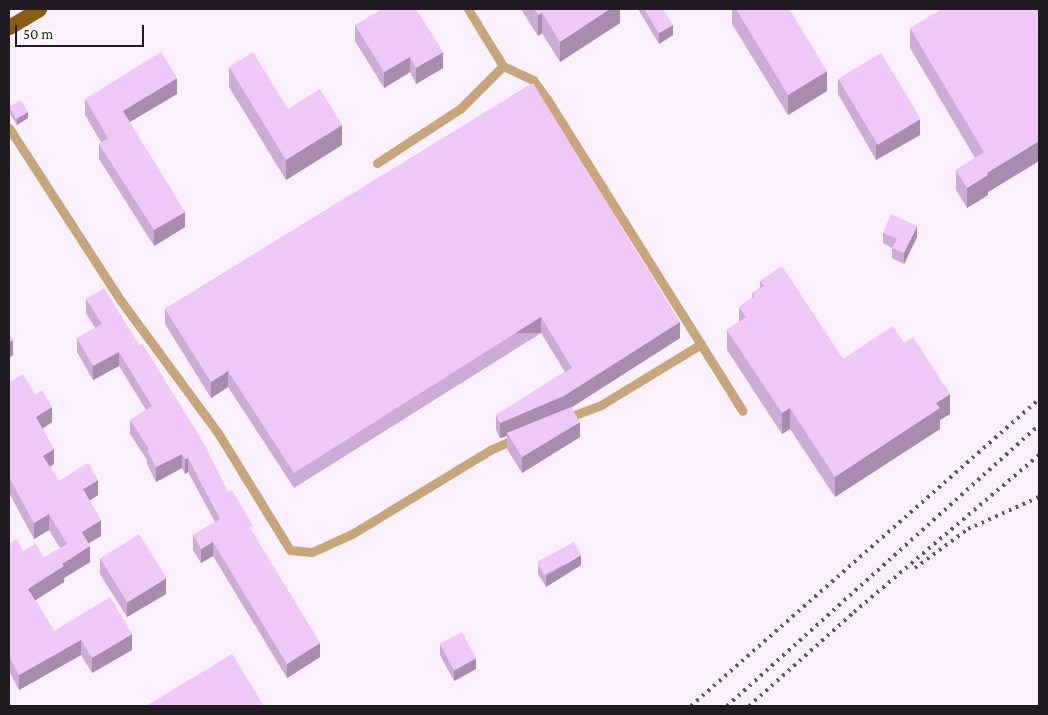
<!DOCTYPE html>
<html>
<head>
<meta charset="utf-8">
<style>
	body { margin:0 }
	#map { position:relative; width:1048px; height:715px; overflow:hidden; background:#fbf0fe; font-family:"Crimson Pro",serif }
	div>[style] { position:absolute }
	.service>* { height:9px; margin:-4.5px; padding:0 4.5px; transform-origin:4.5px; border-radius:4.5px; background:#c9a679 }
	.trunk>* { height:15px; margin:-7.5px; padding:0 7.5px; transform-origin:7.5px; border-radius:7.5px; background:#8a5c0f }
	.rail>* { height:4px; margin-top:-2px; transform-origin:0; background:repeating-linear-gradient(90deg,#5d575f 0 2.5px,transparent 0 7.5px) }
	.wall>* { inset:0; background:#ceabd6 }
	.shaded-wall>* { inset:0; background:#a88bae; transform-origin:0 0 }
	.building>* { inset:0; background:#f0c7f9; transform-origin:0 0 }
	span { translate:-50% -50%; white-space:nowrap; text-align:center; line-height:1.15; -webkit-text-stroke:4.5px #fff; paint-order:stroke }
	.frame { position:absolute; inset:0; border:10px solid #1f1b20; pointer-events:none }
	.scale { position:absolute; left:15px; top:25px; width:129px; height:22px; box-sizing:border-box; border:2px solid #1f1b20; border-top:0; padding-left:6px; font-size:15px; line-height:18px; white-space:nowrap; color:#1f1b20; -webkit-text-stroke:4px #fff; paint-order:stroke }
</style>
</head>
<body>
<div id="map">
	<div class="service">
		<i style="left:468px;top:9px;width:67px;rotate:58.4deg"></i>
		<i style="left:503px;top:66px;width:33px;rotate:25deg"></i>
		<i style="left:533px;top:80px;width:24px;rotate:54deg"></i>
		<i style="left:547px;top:99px;width:368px;rotate:57.9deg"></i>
		<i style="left:9px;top:128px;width:206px;rotate:57.1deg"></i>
		<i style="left:121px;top:301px;width:164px;rotate:53.7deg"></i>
		<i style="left:218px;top:433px;width:137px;rotate:58.4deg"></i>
		<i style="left:290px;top:550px;width:22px;rotate:5deg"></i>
		<i style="left:312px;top:552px;width:44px;rotate:-24.2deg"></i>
		<i style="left:352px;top:534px;width:162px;rotate:-31.3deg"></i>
		<i style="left:490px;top:450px;width:30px;rotate:-24deg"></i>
		<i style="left:377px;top:163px;width:100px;rotate:-33.2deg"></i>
		<i style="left:461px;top:108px;width:59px;rotate:-45deg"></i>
		<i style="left:566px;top:418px;width:37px;rotate:-20deg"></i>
		<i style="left:601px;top:405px;width:117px;rotate:-31.4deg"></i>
	</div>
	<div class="trunk">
		<i style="left:9px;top:27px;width:35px;rotate:-31deg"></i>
	</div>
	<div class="rail">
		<i style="left:915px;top:568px;width:66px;rotate:-36.3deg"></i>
		<i style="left:968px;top:529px;width:78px;rotate:-24.3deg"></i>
		<i style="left:691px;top:706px;width:464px;rotate:-41.4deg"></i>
		<i style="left:727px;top:706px;width:420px;rotate:-42deg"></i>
		<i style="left:749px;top:706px;width:141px;rotate:-41.8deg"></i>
		<i style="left:854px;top:612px;width:243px;rotate:-40.3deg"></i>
	</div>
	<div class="wall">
		<i style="clip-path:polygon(521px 9px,620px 9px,620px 23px,560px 62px,542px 33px,538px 36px)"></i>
		<i style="clip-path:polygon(638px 9px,663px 9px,673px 35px,659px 44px)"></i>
		<i style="clip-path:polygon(732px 9px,789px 9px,827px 91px,788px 115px,732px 24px)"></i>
		<i style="clip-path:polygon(1039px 9px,1039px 161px,988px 192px,988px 195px,967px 208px,956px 190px,956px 170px,975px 158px,910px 48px,910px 28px)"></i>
		<i style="clip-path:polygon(355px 25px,443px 68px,416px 84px,410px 72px,384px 88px,355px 41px)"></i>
		<i style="clip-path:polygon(229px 67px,288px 109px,342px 145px,286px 180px,229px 87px)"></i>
		<i style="clip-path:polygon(838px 79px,920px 135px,876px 160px,838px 94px)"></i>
		<i style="clip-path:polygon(533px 83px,680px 338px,571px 408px,580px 437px,522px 473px,507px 449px,507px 436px,500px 438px,496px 430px,496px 415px,565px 372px,541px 333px,294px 488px,228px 387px,211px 398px,165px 324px,165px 309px)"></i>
		<i style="clip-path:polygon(177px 94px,130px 122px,185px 227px,154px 246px,99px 159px,99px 144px,101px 142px,85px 115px,85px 99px)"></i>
		<i style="clip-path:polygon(9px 107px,28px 118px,17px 125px,9px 112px)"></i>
		<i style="clip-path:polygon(883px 233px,917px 237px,904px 264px,892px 258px,892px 248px,883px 243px)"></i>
		<i style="clip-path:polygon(760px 281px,843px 359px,950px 414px,940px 420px,940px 429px,835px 497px,790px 429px,782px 434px,727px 350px,727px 330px,739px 322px,739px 307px,752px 298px,752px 293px,760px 288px)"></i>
		<i style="clip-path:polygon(86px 299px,228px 492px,253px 533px,320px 657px,287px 678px,213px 556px,201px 563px,193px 550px,193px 535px,215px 522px,188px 472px,185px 474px,182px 468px,156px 482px,147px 464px,147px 460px,130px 434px,130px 420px,146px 410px,119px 366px,93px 380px,77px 352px,77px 338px,95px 328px,86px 313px)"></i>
		<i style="clip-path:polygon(9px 382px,35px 395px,52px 422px,42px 429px,54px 464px,50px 467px,59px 481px,98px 495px,89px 501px,101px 536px,89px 543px,90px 562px,64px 578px,64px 582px,35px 600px,54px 631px,132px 650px,92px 673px,81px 655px,19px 690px,9px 671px,9px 544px,23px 551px,44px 558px,60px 548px,49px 530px,34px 539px,9px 493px)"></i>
		<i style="clip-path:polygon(100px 558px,166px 594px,127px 617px,100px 574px)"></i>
		<i style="clip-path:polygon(538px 564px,581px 565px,546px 587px,538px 574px)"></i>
		<i style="clip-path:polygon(440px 644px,476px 669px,454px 681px,440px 655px)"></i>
	</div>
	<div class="shaded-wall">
		<i style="clip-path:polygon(610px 9px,620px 9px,620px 23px,560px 62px,560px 42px)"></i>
		<i style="clip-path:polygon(542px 13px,542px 33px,538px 36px,538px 15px)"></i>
		<i style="clip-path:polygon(673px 25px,673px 35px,659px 44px,659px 33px)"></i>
		<i style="clip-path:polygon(443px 52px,443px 68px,416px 84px,416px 68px)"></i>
		<i style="clip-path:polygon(410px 57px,410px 72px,384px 88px,384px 72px)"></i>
		<i style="clip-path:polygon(827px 71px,827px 91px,788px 115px,788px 95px)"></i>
		<i style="clip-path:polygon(177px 78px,177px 94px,123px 126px,123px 111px)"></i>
		<i style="clip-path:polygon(28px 112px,28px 118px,17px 125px,17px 119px)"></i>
		<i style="clip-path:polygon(920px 119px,920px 135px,876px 160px,876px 145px)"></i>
		<i style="clip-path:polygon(342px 125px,342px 145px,286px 180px,286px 160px)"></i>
		<i style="clip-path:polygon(1039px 141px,1039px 161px,988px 192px,988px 195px,967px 208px,967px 188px,987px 173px)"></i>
		<i style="clip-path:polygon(185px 212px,185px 227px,154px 246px,154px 230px)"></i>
		<i style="clip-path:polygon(917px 226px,917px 237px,904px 264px,904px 253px)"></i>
		<i style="left:541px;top:317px;width:16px;height:292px;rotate:90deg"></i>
		<i style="clip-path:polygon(680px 322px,680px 338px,564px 412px,507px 433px,507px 436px,500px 438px,500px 423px)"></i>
		<i style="clip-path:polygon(13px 340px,13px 355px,9px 358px,9px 342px)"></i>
		<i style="clip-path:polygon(119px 352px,119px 366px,93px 380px,93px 366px)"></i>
		<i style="clip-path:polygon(228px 371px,228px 387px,211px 398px,211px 382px)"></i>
		<i style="clip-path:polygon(950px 394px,950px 414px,940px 420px,940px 429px,835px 497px,835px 477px,936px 403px)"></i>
		<i style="clip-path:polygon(52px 407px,52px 422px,36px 433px,36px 417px)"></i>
		<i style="clip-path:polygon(790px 408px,790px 429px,782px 434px,782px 413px)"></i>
		<i style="clip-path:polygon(580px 422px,580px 437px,522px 473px,522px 457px)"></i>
		<i style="clip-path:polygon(54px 449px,54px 464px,43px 471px,43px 456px)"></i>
		<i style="clip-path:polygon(182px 454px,182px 468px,156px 482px,156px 467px)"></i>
		<i style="clip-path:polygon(188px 458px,188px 472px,185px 474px,185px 459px)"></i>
		<i style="clip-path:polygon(98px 480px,98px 495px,83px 505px,83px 489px)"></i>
		<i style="clip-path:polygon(49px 514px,49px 530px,34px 539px,34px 523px)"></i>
		<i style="clip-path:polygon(101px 520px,101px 536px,82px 547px,82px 532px)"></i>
		<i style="clip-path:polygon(213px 542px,213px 556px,201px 563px,201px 549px)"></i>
		<i style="clip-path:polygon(90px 546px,90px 562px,64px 578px,64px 582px,28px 605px,28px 589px,62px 564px)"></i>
		<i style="clip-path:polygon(581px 555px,581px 565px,546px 587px,546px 576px)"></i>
		<i style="clip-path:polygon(166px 578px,166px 594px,127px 617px,127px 602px)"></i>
		<i style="clip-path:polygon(132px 634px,132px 650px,92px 673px,92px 658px)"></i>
		<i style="clip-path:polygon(81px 640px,81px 655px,19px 690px,19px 675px)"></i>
		<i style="clip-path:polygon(320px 643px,320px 657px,287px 678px,287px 664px)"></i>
		<i style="clip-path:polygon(476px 658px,476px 669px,454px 681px,454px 671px)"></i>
	</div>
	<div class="building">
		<i style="clip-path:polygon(382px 9px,416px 9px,443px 52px,416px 68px,410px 57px,384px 72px,355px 25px)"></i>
		<i style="clip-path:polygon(534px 9px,610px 9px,560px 42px,542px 13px,538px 15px)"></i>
		<i style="clip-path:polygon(644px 9px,663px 9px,673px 25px,659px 33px)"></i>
		<i style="clip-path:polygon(736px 9px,789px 9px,827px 71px,788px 95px)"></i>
		<i style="clip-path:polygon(942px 9px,1039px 9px,1039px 141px,987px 173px,988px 175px,967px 188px,956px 170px,984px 152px,910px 28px)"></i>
		<i style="clip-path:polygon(161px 52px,177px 78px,123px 111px,185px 212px,154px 230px,99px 144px,108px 138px,85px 99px)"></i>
		<i style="clip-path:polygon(253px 52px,288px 109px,320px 89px,342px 125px,286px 160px,229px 67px)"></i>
		<i style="left:881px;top:53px;width:77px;height:50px;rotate:59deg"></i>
		<i style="clip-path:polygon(533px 83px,680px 322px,564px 396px,500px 423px,496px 415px,572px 368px,541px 317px,294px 473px,228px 371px,211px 382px,165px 309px)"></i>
		<i style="left:21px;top:100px;width:14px;height:14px;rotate:60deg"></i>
		<i style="clip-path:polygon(891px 214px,917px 226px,904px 253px,892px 248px,897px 239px,883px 233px)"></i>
		<i style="clip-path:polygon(782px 266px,843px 359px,893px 326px,904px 343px,913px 337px,950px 394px,936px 403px,940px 408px,835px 477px,790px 408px,782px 413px,727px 330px,746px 317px,739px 307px,754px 297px,752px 293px,764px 286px,760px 281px)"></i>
		<i style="clip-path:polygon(104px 288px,139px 345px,142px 343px,206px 447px,228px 492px,232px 490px,253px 526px,250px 528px,320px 643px,287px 664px,213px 542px,201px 549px,193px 535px,220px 519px,188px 458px,185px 459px,182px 454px,156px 467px,147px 450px,149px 449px,130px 420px,152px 406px,119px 352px,93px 366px,77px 338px,102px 324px,86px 299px)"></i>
		<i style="clip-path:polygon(9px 334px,13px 340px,9px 342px)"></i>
		<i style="clip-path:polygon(23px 374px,35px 395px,42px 390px,52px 407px,36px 417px,54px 449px,43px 456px,59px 481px,88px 463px,98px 480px,83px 489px,101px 520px,82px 532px,90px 546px,62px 564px,64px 566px,28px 589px,54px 631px,110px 597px,132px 634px,92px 658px,81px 640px,19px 675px,9px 656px,9px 544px,17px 539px,23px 551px,36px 544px,44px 558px,67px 544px,49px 514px,34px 523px,9px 477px,9px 382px)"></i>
		<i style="clip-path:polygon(571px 407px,580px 422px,522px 457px,507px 433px)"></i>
		<i style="left:139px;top:534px;width:52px;height:46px;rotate:58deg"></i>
		<i style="left:574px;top:542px;width:15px;height:42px;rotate:62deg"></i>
		<i style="left:462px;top:632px;width:30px;height:25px;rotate:62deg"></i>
		<i style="clip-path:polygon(232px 654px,264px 706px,146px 706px)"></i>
	</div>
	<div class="frame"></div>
	<div class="scale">50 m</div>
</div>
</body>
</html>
